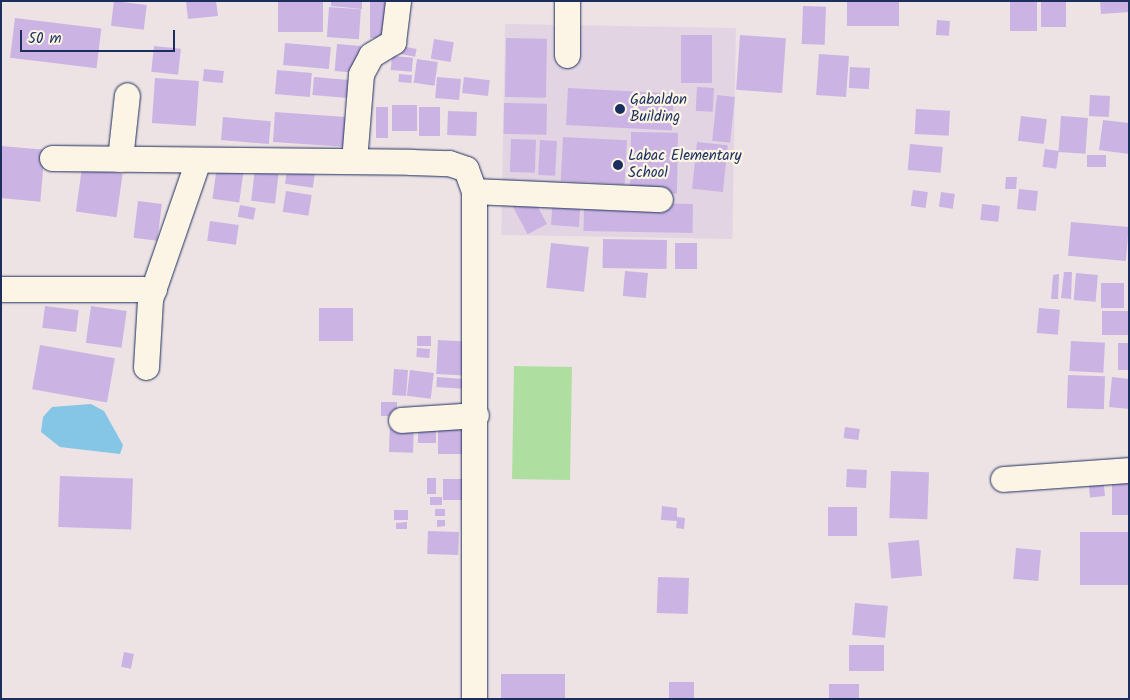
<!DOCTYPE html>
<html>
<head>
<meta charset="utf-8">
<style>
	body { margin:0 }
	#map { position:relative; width:1130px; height:700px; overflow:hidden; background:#ede2e4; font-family:Kalam,sans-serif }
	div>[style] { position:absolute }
	.built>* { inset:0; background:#e3d4e4; transform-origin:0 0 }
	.green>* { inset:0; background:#afdfa0; transform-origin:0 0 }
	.water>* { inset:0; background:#85c5e5 }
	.building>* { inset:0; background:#cbb4e3; transform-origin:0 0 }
	.roads { filter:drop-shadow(0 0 1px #1b2f5e) drop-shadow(0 0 1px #1b2f5e) }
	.minor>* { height:25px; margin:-12.5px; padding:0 12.5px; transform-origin:12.5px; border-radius:12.5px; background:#fcf5e5 }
	.dots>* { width:14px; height:14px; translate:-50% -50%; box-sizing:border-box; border:2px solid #fcf5e5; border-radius:50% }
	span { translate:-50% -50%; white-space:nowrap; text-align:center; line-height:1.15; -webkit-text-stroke:4.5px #fcf5e5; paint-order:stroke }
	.poi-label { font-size:15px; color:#1b2f5e }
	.left { translate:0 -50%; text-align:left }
	.frame { position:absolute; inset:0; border:2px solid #1b2f5e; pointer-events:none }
	.scale { position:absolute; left:20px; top:30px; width:155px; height:22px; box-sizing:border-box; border:2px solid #1b2f5e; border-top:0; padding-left:6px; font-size:15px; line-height:18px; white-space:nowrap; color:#1b2f5e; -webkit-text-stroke:4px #fcf5e5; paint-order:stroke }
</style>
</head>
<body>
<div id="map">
	<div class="built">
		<i style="left:736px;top:28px;width:211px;height:231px;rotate:91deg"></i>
	</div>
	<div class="green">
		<i style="left:514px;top:366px;width:58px;height:113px;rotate:1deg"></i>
	</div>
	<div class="water">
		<i style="clip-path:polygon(91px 404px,104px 411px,123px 445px,120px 454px,60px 447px,41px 432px,43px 417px,52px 407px)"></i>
	</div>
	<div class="building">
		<i style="left:114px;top:1px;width:33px;height:25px;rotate:7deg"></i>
		<i style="clip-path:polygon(186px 1px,216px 1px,218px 16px,188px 19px)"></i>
		<i style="left:278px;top:1px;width:45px;height:31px"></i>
		<i style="clip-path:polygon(331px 1px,362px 1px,362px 9px,331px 6px)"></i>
		<i style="left:847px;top:1px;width:52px;height:25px"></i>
		<i style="left:1010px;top:1px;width:27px;height:30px"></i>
		<i style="left:1041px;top:1px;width:25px;height:26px"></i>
		<i style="clip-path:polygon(1100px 1px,1129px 1px,1129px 12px,1101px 14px)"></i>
		<i style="left:370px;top:2px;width:20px;height:36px"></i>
		<i style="left:803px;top:6px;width:23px;height:38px;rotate:2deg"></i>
		<i style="left:329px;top:7px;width:32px;height:30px;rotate:4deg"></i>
		<i style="left:15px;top:18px;width:87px;height:40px;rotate:7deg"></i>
		<i style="left:937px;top:20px;width:13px;height:15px;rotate:4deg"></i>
		<i style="left:681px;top:35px;width:31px;height:48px"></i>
		<i style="left:740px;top:35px;width:46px;height:55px;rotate:4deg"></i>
		<i style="left:506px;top:38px;width:41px;height:59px;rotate:1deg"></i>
		<i style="left:434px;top:39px;width:20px;height:20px;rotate:9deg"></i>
		<i style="left:285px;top:43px;width:46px;height:22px;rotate:5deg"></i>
		<i style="left:337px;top:44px;width:24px;height:27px;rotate:5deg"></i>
		<i style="left:396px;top:45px;width:21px;height:8px;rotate:11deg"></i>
		<i style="left:154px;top:46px;width:27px;height:26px;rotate:6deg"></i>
		<i style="left:819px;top:54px;width:30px;height:41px;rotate:4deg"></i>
		<i style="left:392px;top:56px;width:21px;height:14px;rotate:5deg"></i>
		<i style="left:417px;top:59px;width:21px;height:24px;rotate:8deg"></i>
		<i style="left:850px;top:67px;width:20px;height:21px;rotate:3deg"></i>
		<i style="left:204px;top:69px;width:20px;height:12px;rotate:6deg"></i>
		<i style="left:277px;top:70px;width:35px;height:24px;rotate:5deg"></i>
		<i style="left:399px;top:74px;width:13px;height:8px;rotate:4deg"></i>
		<i style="left:314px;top:77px;width:38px;height:18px;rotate:5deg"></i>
		<i style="left:437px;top:77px;width:24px;height:21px;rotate:5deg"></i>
		<i style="left:464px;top:77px;width:26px;height:16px;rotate:7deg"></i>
		<i style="left:155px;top:78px;width:44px;height:45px;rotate:4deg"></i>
		<i style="left:697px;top:87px;width:17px;height:24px;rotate:3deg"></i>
		<i style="left:568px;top:88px;width:106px;height:37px;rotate:3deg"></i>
		<i style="left:717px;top:95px;width:18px;height:46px;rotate:6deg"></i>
		<i style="left:1090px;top:95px;width:20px;height:21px;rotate:3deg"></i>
		<i style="left:504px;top:103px;width:43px;height:31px;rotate:1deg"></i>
		<i style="left:392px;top:105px;width:25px;height:26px"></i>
		<i style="left:376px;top:107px;width:12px;height:31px"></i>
		<i style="left:419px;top:107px;width:21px;height:29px"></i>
		<i style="left:916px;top:109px;width:34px;height:25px;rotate:3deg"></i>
		<i style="left:448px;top:111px;width:29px;height:24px;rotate:2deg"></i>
		<i style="left:275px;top:112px;width:78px;height:30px;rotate:4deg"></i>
		<i style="left:1021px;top:116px;width:26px;height:25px;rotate:7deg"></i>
		<i style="left:1061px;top:116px;width:27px;height:36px;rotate:4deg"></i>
		<i style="left:223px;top:117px;width:48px;height:23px;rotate:5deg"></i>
		<i style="clip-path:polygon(1103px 120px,1129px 123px,1129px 154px,1099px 150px)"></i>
		<i style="left:631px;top:132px;width:47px;height:61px;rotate:1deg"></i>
		<i style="left:563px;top:137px;width:64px;height:44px;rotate:3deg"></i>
		<i style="left:511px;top:139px;width:25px;height:33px;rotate:2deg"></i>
		<i style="left:540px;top:140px;width:17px;height:35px;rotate:3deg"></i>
		<i style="left:697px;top:142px;width:31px;height:47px;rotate:6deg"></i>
		<i style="left:910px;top:144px;width:33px;height:26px;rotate:5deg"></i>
		<i style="left:1px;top:146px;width:44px;height:52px;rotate:5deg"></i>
		<i style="left:1045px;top:149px;width:14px;height:18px;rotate:8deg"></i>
		<i style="left:1087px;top:155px;width:19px;height:12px"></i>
		<i style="left:288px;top:163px;width:28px;height:21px;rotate:8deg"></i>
		<i style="left:217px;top:166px;width:27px;height:33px;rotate:8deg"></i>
		<i style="left:82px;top:168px;width:41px;height:44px;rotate:8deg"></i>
		<i style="left:255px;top:169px;width:24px;height:32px;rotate:7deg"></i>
		<i style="clip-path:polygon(1006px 177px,1017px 177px,1016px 189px,1005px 189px)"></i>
		<i style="left:1019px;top:189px;width:19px;height:20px;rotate:6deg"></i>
		<i style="left:913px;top:190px;width:15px;height:16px;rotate:8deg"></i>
		<i style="left:286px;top:191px;width:26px;height:21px;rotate:9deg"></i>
		<i style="left:941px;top:192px;width:14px;height:15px;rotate:8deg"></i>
		<i style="left:531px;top:194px;width:34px;height:22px;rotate:62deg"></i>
		<i style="left:553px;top:196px;width:28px;height:29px;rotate:4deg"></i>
		<i style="left:138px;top:201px;width:24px;height:37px;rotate:7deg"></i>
		<i style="left:584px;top:202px;width:109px;height:29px;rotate:1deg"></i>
		<i style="left:982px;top:204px;width:18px;height:16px;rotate:6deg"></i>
		<i style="left:240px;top:205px;width:16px;height:12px;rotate:11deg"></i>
		<i style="left:210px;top:221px;width:29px;height:20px;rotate:8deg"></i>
		<i style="left:1071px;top:222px;width:58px;height:34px;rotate:5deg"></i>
		<i style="left:603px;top:239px;width:64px;height:29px;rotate:1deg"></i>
		<i style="left:551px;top:243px;width:38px;height:45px;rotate:6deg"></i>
		<i style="left:675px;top:243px;width:22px;height:26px"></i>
		<i style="left:625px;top:271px;width:23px;height:25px;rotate:5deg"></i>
		<i style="clip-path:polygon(1064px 272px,1072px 272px,1071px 299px,1061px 298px)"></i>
		<i style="left:1076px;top:273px;width:22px;height:27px;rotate:5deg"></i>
		<i style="clip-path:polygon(1059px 274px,1058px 299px,1051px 299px,1053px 275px)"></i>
		<i style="left:1101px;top:283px;width:23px;height:25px"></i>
		<i style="left:45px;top:306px;width:34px;height:22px;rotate:7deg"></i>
		<i style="left:91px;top:306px;width:36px;height:37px;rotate:8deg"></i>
		<i style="left:319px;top:308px;width:34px;height:33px"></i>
		<i style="left:1039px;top:308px;width:21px;height:25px;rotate:5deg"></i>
		<i style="left:1102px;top:311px;width:27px;height:24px"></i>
		<i style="left:417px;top:336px;width:14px;height:10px"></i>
		<i style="left:438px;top:340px;width:37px;height:34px;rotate:3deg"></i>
		<i style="left:1071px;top:341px;width:34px;height:30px;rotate:3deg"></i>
		<i style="left:1118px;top:343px;width:11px;height:27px"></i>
		<i style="left:40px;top:345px;width:76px;height:45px;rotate:10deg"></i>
		<i style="left:417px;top:348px;width:13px;height:9px;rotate:4deg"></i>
		<i style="left:394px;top:369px;width:14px;height:26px;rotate:4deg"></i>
		<i style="left:410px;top:370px;width:24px;height:26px;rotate:7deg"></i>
		<i style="left:1068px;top:375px;width:37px;height:33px;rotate:2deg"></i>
		<i style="left:437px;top:377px;width:27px;height:10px;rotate:4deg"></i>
		<i style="clip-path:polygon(1112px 377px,1129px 379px,1129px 409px,1109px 407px)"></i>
		<i style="left:381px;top:402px;width:16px;height:14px"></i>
		<i style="left:390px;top:423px;width:24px;height:29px;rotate:2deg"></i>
		<i style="left:438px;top:423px;width:34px;height:31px"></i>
		<i style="left:845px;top:427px;width:15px;height:11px;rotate:8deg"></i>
		<i style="left:418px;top:430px;width:18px;height:13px"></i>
		<i style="left:847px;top:469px;width:20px;height:18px;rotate:3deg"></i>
		<i style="left:891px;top:471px;width:38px;height:47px;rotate:2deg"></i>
		<i style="left:60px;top:476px;width:73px;height:51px;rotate:2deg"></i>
		<i style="left:1103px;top:477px;width:19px;height:15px;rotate:84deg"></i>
		<i style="left:427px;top:478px;width:9px;height:16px"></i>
		<i style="left:443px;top:479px;width:32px;height:21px"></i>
		<i style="left:1129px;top:482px;width:33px;height:17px;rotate:90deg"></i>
		<i style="left:430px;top:497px;width:12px;height:8px"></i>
		<i style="clip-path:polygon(662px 506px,677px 508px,677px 517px,685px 518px,684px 529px,676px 528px,677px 521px,661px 520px)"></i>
		<i style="left:828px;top:507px;width:29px;height:29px"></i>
		<i style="left:435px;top:509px;width:10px;height:7px"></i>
		<i style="left:394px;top:510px;width:14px;height:10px"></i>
		<i style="clip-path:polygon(437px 520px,445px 520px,445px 526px,437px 527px)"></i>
		<i style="clip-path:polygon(407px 522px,407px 529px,396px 529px,396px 523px)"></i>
		<i style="left:428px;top:531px;width:31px;height:23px;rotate:2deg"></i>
		<i style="left:1129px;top:532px;width:53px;height:49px;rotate:90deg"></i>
		<i style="left:919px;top:540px;width:36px;height:31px;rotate:85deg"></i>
		<i style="left:1016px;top:548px;width:25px;height:31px;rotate:5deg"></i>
		<i style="left:658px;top:577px;width:31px;height:36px;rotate:2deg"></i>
		<i style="left:855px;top:603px;width:33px;height:32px;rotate:5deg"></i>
		<i style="left:849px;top:645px;width:35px;height:26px"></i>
		<i style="left:124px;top:652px;width:10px;height:15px;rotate:11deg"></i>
		<i style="left:501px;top:674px;width:64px;height:25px"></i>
		<i style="left:669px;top:682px;width:25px;height:17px"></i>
		<i style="left:829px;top:684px;width:30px;height:15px"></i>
	</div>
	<div class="roads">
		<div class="minor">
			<i style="left:567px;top:1px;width:54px;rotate:90deg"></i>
			<i style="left:52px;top:158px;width:359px;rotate:0.6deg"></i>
			<i style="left:411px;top:162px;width:38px;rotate:2deg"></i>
			<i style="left:449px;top:163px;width:18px;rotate:19deg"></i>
			<i style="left:466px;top:169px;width:23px;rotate:70deg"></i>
			<i style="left:474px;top:191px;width:508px;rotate:90deg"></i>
			<i style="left:120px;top:159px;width:64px;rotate:-83.8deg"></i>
			<i style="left:354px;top:161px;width:87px;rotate:-85.4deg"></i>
			<i style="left:361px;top:74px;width:21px;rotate:-62deg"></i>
			<i style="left:371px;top:55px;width:26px;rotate:-31deg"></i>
			<i style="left:393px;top:42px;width:41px;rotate:-83deg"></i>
			<i style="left:474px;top:191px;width:186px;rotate:2.5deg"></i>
			<i style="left:1px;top:289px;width:153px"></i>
			<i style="left:146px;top:367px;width:68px;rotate:-86.6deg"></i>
			<i style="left:150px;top:299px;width:144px;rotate:-70.9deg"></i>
			<i style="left:401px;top:420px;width:75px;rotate:-3.8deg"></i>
			<i style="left:1003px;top:479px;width:126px;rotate:-4.1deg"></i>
		</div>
	</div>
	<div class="dots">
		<i style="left:620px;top:109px;background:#1b2f5e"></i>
		<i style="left:618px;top:165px;background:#1b2f5e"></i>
	</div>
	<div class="poi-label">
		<span class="left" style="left:630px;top:109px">Gabaldon<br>Building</span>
		<span class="left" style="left:628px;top:165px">Labac Elementary<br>School</span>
	</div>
	<div class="frame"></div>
	<div class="scale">50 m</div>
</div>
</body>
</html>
